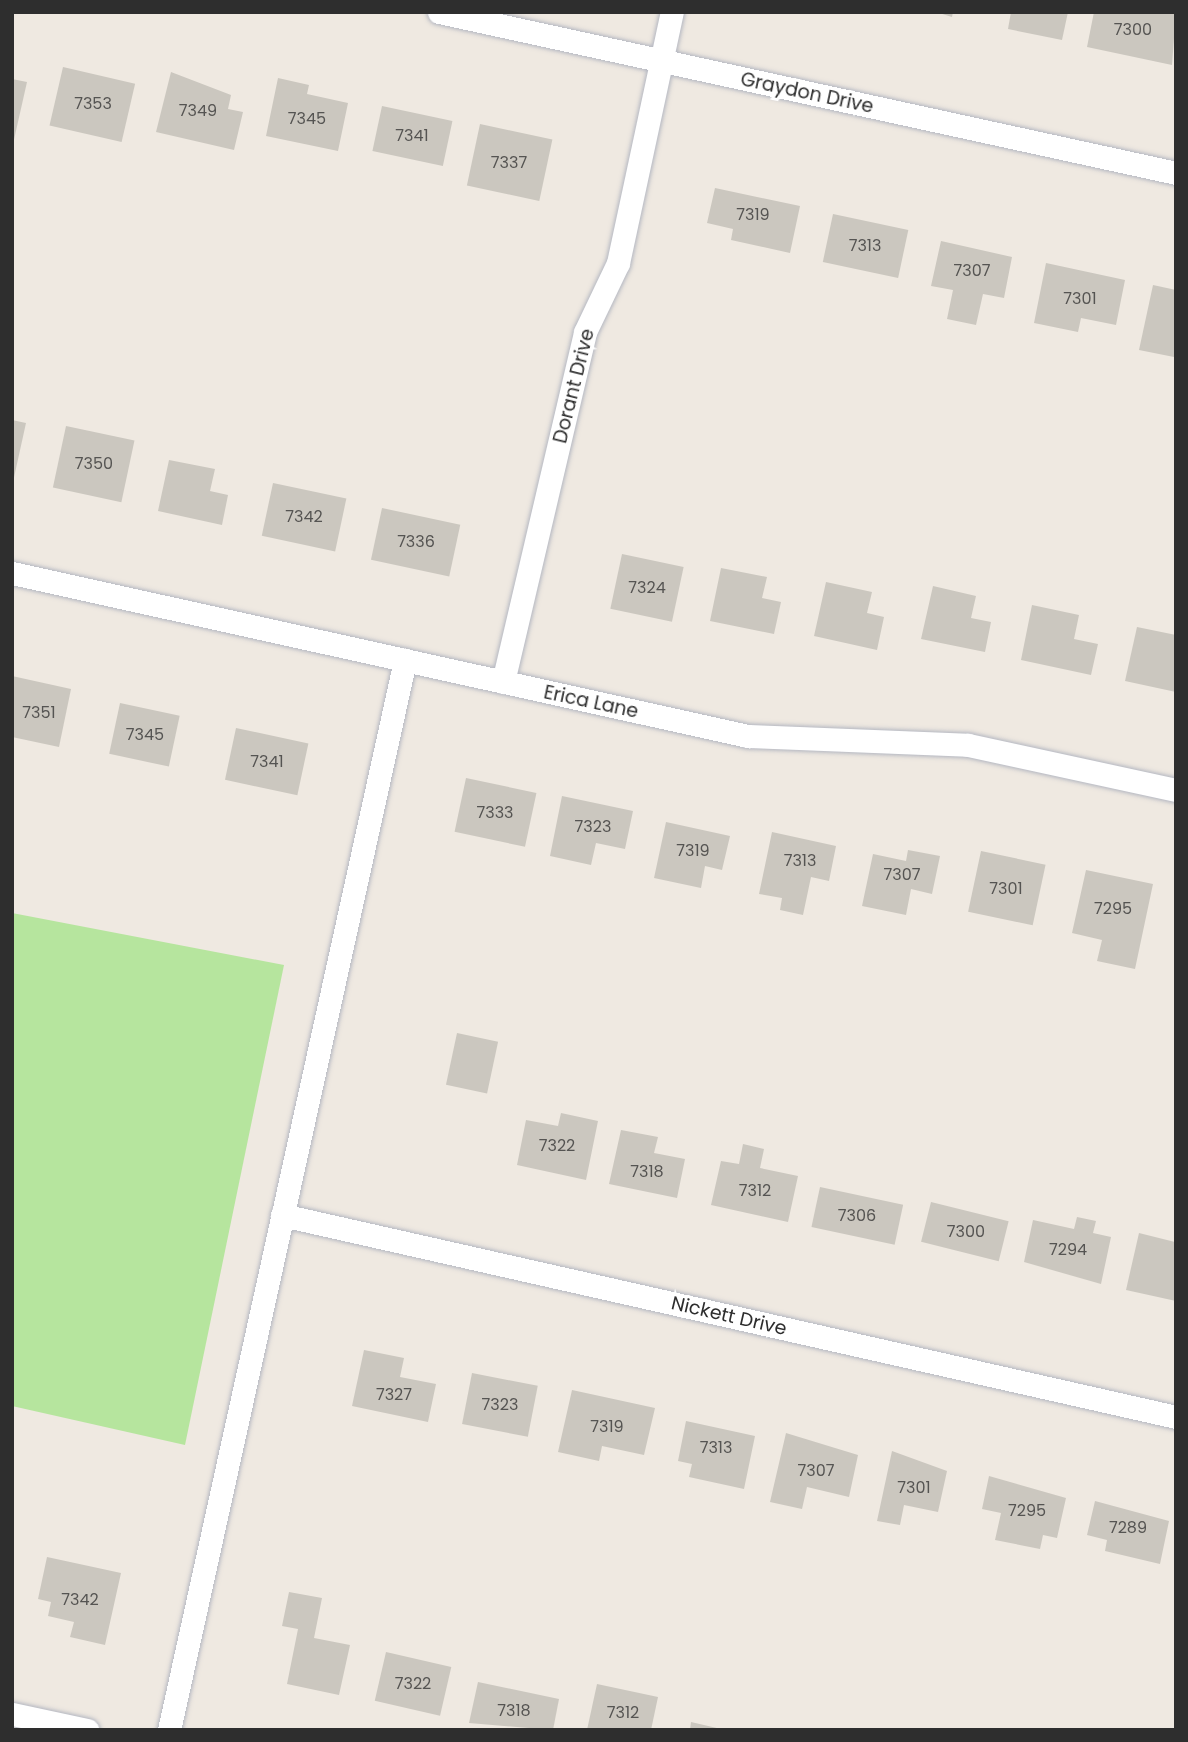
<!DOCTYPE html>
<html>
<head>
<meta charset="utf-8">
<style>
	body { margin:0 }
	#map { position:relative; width:1188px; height:1742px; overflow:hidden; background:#efe9e1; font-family:Poppins,sans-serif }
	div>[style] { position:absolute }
	.green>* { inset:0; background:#b6e59e }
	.building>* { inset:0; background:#cbc7bf; transform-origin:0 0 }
	.roads { filter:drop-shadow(0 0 2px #b4b7c1) drop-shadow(0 0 2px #b4b7c1) }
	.minor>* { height:23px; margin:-11.5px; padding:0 11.5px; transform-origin:11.5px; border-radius:11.5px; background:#fff }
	span { translate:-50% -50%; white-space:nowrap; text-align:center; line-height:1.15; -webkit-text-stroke:6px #fff; paint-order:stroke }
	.number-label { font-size:16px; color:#555452 }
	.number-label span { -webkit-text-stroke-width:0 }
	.street-label { font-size:19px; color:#2e2e2e }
	.frame { position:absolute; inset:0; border:14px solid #2e2e2e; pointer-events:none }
</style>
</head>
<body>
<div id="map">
	<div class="green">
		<i style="clip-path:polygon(12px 913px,284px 965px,185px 1445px,12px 1406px)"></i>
	</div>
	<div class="building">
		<i style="clip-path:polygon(936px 12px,953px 12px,952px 17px)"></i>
		<i style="clip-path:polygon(1011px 12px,1068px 12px,1062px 40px,1008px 29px)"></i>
		<i style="clip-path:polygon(1094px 12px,1176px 12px,1172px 65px,1087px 47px)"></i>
		<i style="left:63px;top:67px;width:74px;height:60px;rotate:13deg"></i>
		<i style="clip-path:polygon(171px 72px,231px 95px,228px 109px,243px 112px,234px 150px,156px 132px)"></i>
		<i style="clip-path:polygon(278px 78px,309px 85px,307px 94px,348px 103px,338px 151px,266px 136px)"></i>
		<i style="clip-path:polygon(12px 79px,27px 82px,13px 144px,12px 144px)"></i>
		<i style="left:382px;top:106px;width:72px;height:46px;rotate:12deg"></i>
		<i style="left:480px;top:124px;width:74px;height:63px;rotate:12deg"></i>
		<i style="clip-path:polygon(715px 188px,800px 206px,790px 253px,731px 240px,733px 229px,707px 223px)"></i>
		<i style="left:833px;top:214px;width:77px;height:49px;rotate:12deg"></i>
		<i style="clip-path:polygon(941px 241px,1012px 257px,1004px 298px,983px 294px,976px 325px,947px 319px,953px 290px,931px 286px)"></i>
		<i style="clip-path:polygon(1046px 263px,1125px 280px,1116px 325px,1081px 318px,1078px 332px,1034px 323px)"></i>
		<i style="clip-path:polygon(1153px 285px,1176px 290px,1174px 357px,1139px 350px)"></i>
		<i style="clip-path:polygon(12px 420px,26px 423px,13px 482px,12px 482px)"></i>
		<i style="left:66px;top:426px;width:70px;height:63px;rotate:12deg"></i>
		<i style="clip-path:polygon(169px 460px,215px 469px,210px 491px,228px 495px,222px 525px,158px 511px)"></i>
		<i style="left:273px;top:483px;width:75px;height:54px;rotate:12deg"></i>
		<i style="left:382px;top:508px;width:80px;height:53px;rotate:12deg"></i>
		<i style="left:622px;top:554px;width:63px;height:56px;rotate:12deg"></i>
		<i style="clip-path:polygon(721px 568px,767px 577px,762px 598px,781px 602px,774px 634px,710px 621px)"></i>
		<i style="clip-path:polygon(826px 582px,872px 592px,867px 613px,884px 617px,877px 650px,814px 636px)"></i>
		<i style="clip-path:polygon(933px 586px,976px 596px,971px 618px,991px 622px,985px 652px,921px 639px)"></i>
		<i style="clip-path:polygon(1032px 605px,1079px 615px,1074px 639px,1098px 644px,1091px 675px,1021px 660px)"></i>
		<i style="clip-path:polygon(1137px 627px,1176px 635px,1176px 692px,1125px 681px)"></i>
		<i style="clip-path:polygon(12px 676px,71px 689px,59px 747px,12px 737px)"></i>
		<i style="left:120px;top:703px;width:61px;height:52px;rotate:12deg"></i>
		<i style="left:236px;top:728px;width:74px;height:53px;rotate:12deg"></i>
		<i style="left:466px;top:778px;width:72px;height:55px;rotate:12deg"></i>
		<i style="clip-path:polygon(562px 796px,633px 811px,625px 849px,596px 843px,591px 865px,550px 856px)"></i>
		<i style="clip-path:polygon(666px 822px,730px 836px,722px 870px,705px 866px,701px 888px,654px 878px)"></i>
		<i style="clip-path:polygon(772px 832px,836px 846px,829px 881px,811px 877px,803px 915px,780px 910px,782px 898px,759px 894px)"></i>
		<i style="clip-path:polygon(908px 850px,940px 856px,932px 894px,911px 889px,906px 915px,862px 906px,873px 854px,906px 861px)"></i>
		<i style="left:981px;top:851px;width:66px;height:62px;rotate:12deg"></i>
		<i style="clip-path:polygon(1086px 870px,1153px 884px,1135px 969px,1097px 961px,1102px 940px,1072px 933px)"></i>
		<i style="left:457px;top:1033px;width:42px;height:53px;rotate:12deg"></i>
		<i style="clip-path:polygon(561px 1113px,598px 1121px,586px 1180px,517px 1165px,526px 1120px,558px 1126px)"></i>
		<i style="clip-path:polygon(621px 1130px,658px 1137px,654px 1153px,685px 1159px,677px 1198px,609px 1184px)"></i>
		<i style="clip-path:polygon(743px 1144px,764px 1149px,760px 1168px,798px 1176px,788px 1222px,711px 1205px,721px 1161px,739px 1164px)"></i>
		<i style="left:820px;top:1187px;width:85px;height:41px;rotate:12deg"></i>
		<i style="left:931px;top:1202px;width:80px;height:41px;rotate:14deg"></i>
		<i style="clip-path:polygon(1077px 1217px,1096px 1221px,1093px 1233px,1111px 1237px,1101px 1284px,1024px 1262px,1033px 1220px,1074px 1229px)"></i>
		<i style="clip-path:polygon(1139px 1233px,1175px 1242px,1176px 1301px,1126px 1290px)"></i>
		<i style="clip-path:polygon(364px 1350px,404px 1358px,400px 1377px,436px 1384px,428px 1422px,352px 1406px)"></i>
		<i style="left:472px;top:1373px;width:67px;height:52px;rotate:11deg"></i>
		<i style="clip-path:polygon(572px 1390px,655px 1408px,644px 1455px,602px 1446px,599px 1461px,558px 1452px)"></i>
		<i style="clip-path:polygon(686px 1421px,755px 1436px,744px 1489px,689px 1477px,692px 1464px,678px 1461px)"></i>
		<i style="clip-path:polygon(786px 1433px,858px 1455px,849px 1497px,807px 1487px,802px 1509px,770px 1502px)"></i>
		<i style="clip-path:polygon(892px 1451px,947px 1471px,938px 1512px,904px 1505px,900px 1525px,877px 1521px)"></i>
		<i style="clip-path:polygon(989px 1476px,1066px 1498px,1057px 1538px,1043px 1535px,1040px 1549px,995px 1540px,1001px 1513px,982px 1509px)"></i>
		<i style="clip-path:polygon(1095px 1501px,1169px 1521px,1160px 1564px,1105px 1551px,1107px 1540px,1087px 1535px)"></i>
		<i style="clip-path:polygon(47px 1557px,121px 1573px,105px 1645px,70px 1637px,74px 1622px,48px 1616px,51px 1602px,38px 1599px)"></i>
		<i style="clip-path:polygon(289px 1592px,322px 1598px,314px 1638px,350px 1645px,339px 1695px,287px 1684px,298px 1629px,282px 1626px)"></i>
		<i style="left:386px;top:1652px;width:67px;height:50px;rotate:13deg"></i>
		<i style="clip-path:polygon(478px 1682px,559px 1699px,553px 1730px,469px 1723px)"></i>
		<i style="clip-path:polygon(597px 1684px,658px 1697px,651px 1730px,587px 1730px)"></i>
		<i style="clip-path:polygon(691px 1722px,721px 1729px,721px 1730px,690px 1730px)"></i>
	</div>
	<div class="roads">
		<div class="minor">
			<i style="left:439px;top:12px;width:754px;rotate:12.32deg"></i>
			<i style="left:12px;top:573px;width:754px;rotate:12.49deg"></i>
			<i style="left:748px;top:736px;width:220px;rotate:2.3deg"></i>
			<i style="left:968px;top:745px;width:213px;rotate:12.2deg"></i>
			<i style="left:503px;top:682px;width:359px;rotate:-76.8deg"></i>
			<i style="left:585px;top:332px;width:76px;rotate:-64.4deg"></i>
			<i style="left:618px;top:263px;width:257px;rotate:-77.9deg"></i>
			<i style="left:282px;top:1215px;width:917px;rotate:12.73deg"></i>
			<i style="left:12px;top:1714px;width:77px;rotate:12deg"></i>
			<i style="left:169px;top:1730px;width:1096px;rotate:-77.56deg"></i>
		</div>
	</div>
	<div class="number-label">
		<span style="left:1133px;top:30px">7300</span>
		<span style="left:93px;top:104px">7353</span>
		<span style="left:198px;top:111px">7349</span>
		<span style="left:307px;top:119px">7345</span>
		<span style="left:412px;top:136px">7341</span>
		<span style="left:509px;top:163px">7337</span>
		<span style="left:753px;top:215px">7319</span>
		<span style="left:865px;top:246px">7313</span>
		<span style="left:972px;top:271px">7307</span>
		<span style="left:1080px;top:299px">7301</span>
		<span style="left:94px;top:464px">7350</span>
		<span style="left:304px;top:517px">7342</span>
		<span style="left:416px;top:542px">7336</span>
		<span style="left:647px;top:588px">7324</span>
		<span style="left:39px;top:713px">7351</span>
		<span style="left:145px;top:735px">7345</span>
		<span style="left:267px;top:762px">7341</span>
		<span style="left:495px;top:813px">7333</span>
		<span style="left:593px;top:827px">7323</span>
		<span style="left:693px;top:851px">7319</span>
		<span style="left:800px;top:861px">7313</span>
		<span style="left:902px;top:875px">7307</span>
		<span style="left:1006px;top:889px">7301</span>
		<span style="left:1113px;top:909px">7295</span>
		<span style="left:557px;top:1146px">7322</span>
		<span style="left:647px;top:1172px">7318</span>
		<span style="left:755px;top:1191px">7312</span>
		<span style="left:857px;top:1216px">7306</span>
		<span style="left:966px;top:1232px">7300</span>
		<span style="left:1068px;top:1250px">7294</span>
		<span style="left:394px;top:1395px">7327</span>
		<span style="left:500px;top:1405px">7323</span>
		<span style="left:607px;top:1427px">7319</span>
		<span style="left:716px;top:1448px">7313</span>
		<span style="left:816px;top:1471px">7307</span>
		<span style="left:914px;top:1488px">7301</span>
		<span style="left:1027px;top:1511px">7295</span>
		<span style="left:1128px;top:1528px">7289</span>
		<span style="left:80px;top:1600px">7342</span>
		<span style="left:413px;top:1684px">7322</span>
		<span style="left:514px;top:1711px">7318</span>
		<span style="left:623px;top:1713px">7312</span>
	</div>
	<div class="street-label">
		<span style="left:807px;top:93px;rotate:12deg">Graydon Drive</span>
		<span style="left:574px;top:386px;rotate:-76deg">Dorant Drive</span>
		<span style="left:591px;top:702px;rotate:12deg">Erica Lane</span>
		<span style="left:729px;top:1316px;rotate:13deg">Nickett Drive</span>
	</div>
	<div class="frame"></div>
</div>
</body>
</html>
